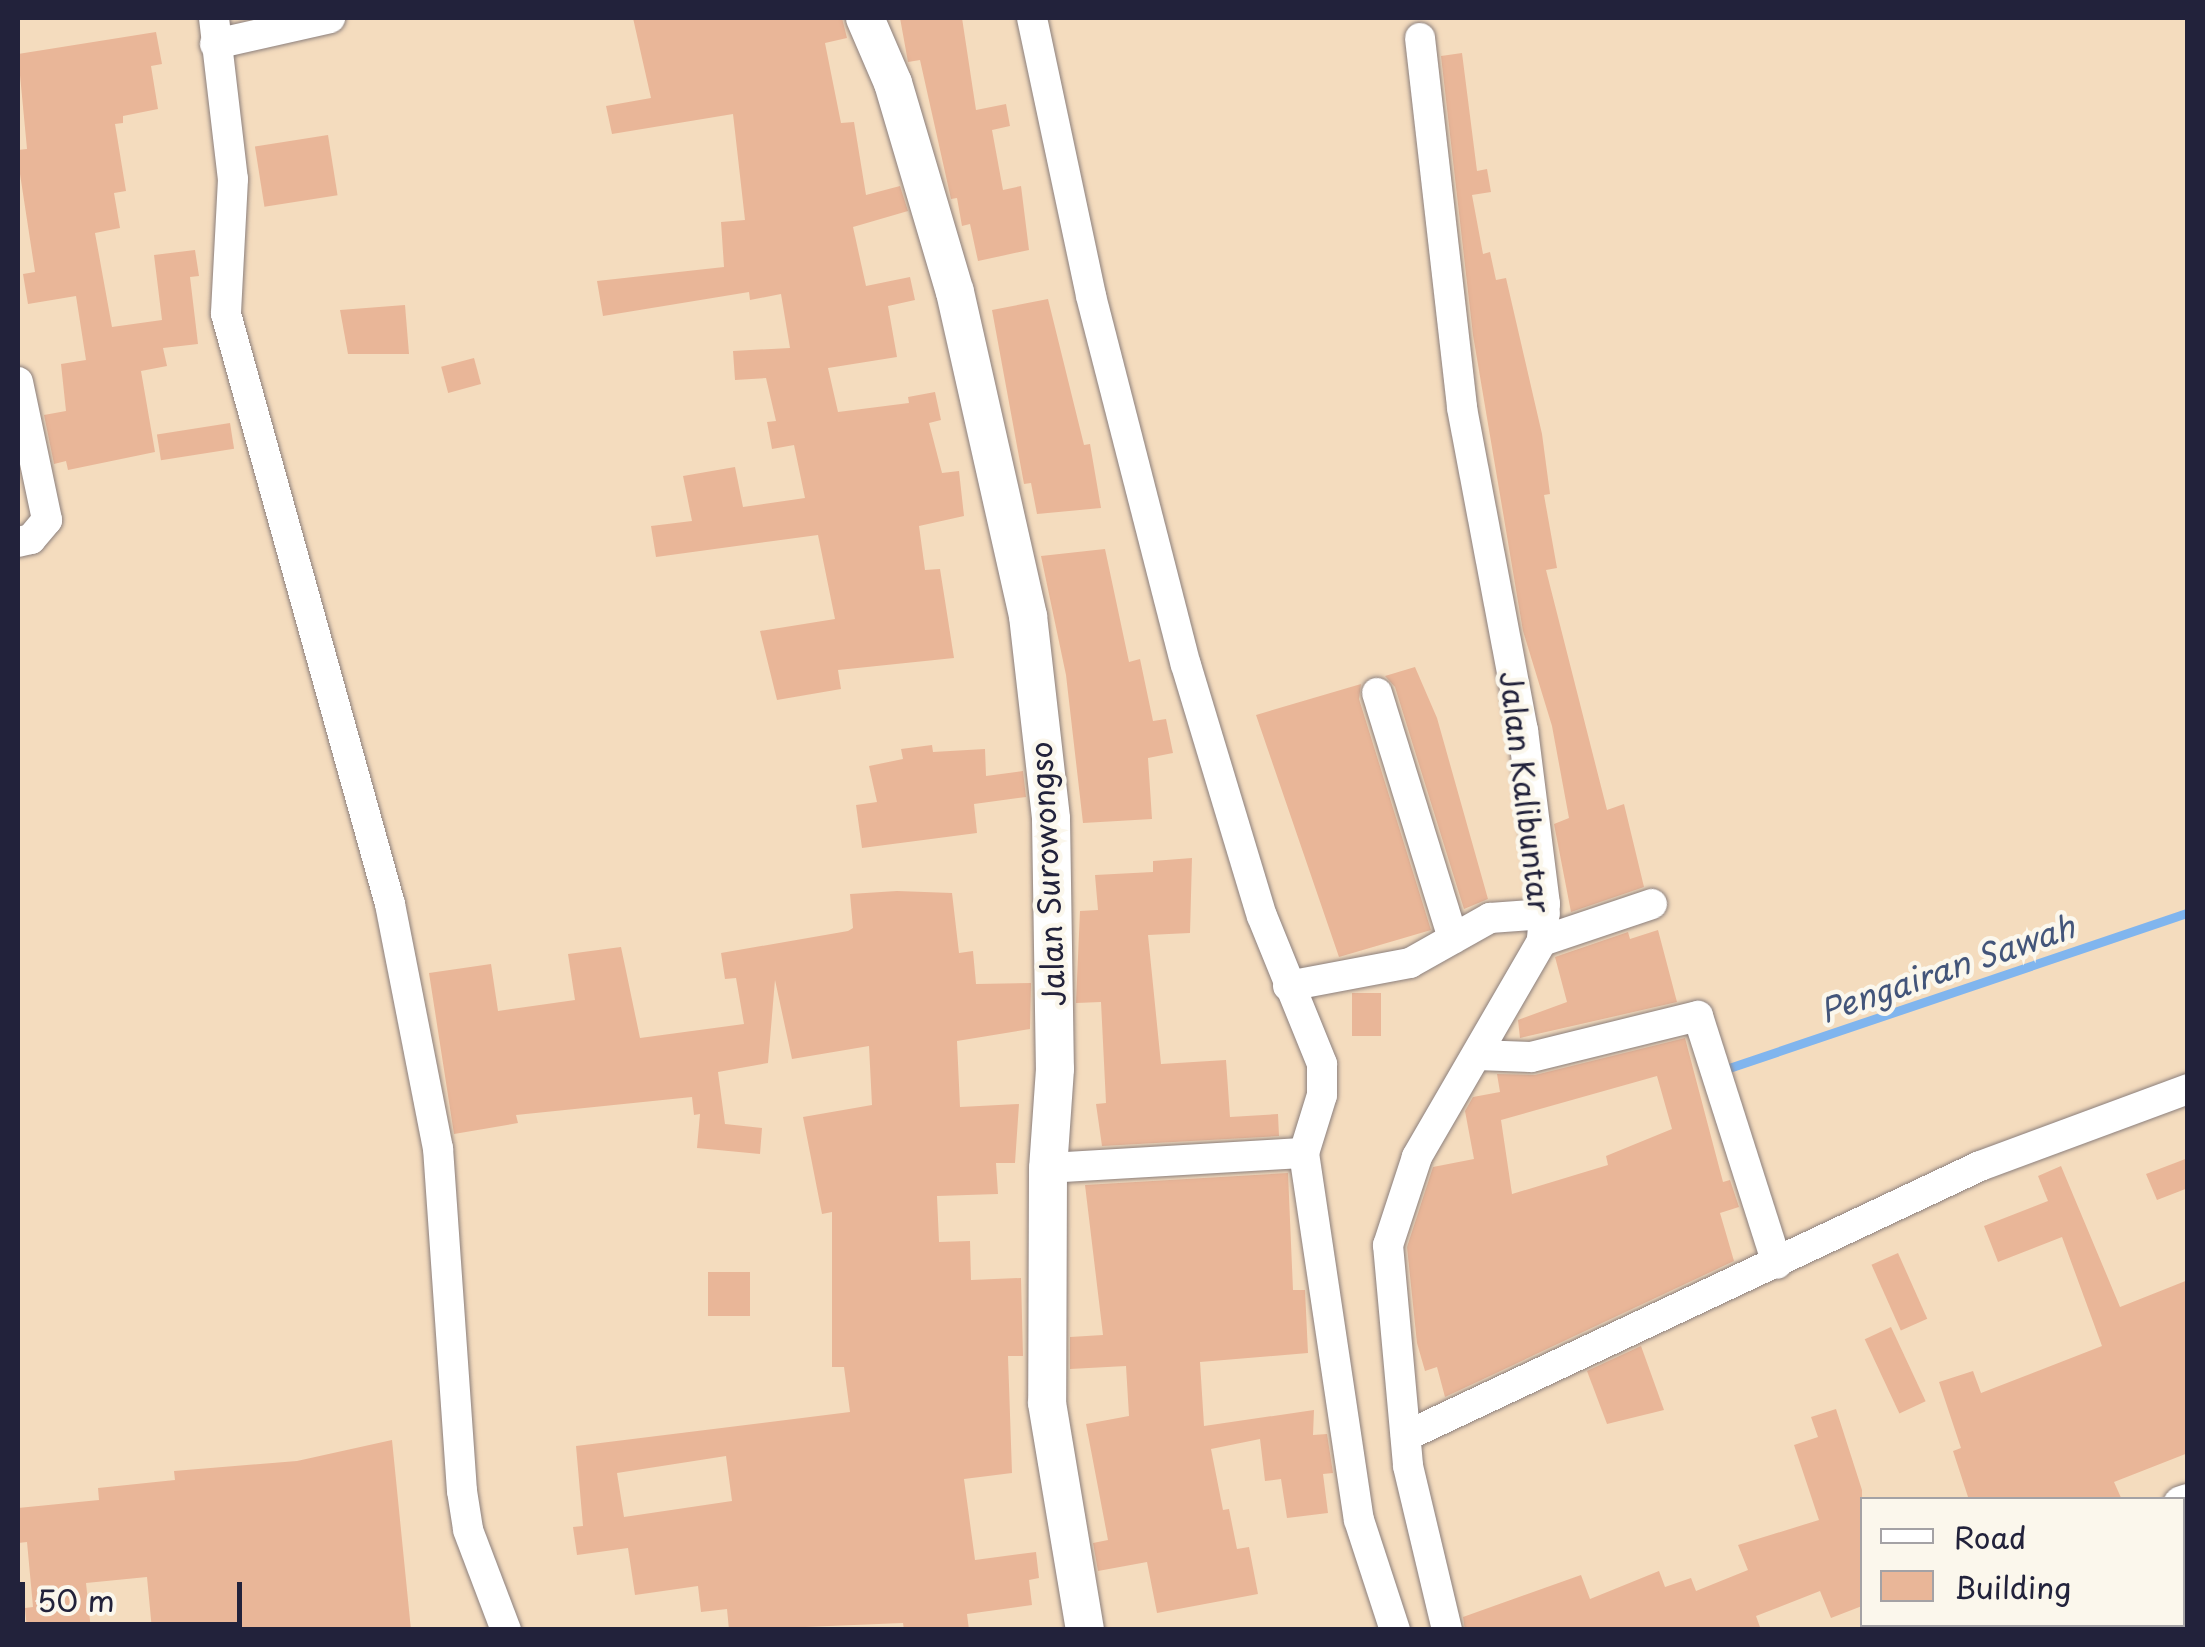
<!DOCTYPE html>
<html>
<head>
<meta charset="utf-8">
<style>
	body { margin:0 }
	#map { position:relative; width:2205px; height:1647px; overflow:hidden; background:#f4dcbe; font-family:"Playpen Sans",sans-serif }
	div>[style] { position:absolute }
	.stream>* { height:9px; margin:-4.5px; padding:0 4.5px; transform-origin:4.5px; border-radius:4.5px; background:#80b5ee }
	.building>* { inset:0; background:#e9b698; transform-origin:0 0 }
	.roads { filter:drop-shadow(0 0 2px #8b7f7c) drop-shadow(0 0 2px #8b7f7c) }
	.minor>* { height:30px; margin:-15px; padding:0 15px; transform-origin:15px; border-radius:15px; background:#fff }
	.tertiary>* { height:38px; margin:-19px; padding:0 19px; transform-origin:19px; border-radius:19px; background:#fff }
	span { translate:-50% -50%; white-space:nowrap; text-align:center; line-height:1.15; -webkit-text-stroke:9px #fbf7ec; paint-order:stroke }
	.street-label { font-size:30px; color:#22223b }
	.water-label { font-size:32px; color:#43557a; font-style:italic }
	.frame { position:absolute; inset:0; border:20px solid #22223b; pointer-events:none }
	.legend { position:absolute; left:1860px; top:1497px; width:325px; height:130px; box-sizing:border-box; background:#fbf7ec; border:2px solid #a4a2a5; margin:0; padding:12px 18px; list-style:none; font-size:30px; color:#22223b }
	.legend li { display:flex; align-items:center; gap:20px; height:50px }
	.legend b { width:50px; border:2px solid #a4a2a5 }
	.scale { position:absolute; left:20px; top:1582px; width:222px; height:45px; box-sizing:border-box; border:5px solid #22223b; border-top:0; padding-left:12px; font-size:30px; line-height:35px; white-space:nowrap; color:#22223b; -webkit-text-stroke:8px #fbf7ec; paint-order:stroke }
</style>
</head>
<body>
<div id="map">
	<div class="stream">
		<i style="left:1723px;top:1070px;width:491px;rotate:-18.7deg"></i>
	</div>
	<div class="building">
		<i style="clip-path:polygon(633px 18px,842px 18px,847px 38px,825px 43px,841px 123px,854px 122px,866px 195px,900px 186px,908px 211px,853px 227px,866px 286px,910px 277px,915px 300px,888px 306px,897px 357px,828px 368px,838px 412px,909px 403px,908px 397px,935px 392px,941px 420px,929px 423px,942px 473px,959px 471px,964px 516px,919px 526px,925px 570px,940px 569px,954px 658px,838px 670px,841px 689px,777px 700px,760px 631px,835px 619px,818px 535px,656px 557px,651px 526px,692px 521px,683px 476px,735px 467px,743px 507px,805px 498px,794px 445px,772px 449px,767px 422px,776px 421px,766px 378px,735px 380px,733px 351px,790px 348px,781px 294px,750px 300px,749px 292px,603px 316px,597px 281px,724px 267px,721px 222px,745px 220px,733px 114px,612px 134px,606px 106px,651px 98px)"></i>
		<i style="clip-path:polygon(900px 18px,962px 18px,976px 110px,1006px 104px,1010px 126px,992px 130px,1003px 190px,1021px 186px,1029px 250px,978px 261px,970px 224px,962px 226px,957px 198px,951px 199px,920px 60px,908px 62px)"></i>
		<i style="clip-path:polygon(156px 32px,162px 64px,151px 66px,158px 109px,123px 116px,123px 123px,115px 124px,126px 191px,114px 193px,120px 228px,95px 233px,112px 327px,162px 320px,154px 255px,195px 250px,199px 276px,190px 277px,198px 344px,163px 348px,167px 366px,141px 371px,155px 452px,68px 470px,66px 461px,54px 464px,44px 415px,66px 411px,61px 364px,86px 360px,76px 296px,28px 304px,23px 274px,35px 272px,18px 161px,18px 150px,27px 149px,18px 54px)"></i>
		<i style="clip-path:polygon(1462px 53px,1477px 171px,1487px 169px,1491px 192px,1472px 195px,1483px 254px,1490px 252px,1496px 280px,1506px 278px,1542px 434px,1550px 494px,1544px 495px,1557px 568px,1546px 570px,1607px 810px,1624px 804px,1644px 887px,1571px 912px,1554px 824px,1569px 818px,1552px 726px,1523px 631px,1473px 335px,1441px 56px)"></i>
		<i style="left:328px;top:135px;width:61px;height:74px;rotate:81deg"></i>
		<i style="clip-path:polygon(1048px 299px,1084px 445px,1090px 444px,1101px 508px,1037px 514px,1031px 483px,1024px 484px,992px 310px)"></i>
		<i style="clip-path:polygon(405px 305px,409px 354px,348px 354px,340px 310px)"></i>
		<i style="left:474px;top:358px;width:27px;height:34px;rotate:75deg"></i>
		<i style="left:230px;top:423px;width:26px;height:74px;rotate:81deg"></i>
		<i style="clip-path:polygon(1105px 549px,1129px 662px,1140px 659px,1153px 721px,1166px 719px,1173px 753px,1148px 758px,1152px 819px,1083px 823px,1066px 675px,1041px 556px)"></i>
		<i style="clip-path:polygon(1415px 667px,1437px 718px,1488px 899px,1464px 909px,1395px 687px,1385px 676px)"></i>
		<i style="clip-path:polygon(1361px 684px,1359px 699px,1431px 930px,1339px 957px,1256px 715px)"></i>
		<i style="clip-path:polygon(932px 745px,933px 752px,985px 749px,986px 776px,1023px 771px,1026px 797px,974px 804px,977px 833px,862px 848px,856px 805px,877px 802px,869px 766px,903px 759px,901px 749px)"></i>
		<i style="clip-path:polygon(1192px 858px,1190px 933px,1148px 935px,1161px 1064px,1226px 1060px,1230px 1117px,1278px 1114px,1279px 1136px,1102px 1146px,1096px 1104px,1106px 1103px,1101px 1002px,1076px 1003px,1080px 911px,1098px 910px,1095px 875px,1153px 872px,1153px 861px)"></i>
		<i style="clip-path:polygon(evenodd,897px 891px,952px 893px,959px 953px,973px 951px,976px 984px,1031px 983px,1030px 1029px,957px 1041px,960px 1107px,1019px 1104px,1015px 1163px,996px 1163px,998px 1194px,937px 1196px,939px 1242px,970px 1241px,971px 1280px,1021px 1278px,1023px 1356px,1008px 1356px,1012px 1473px,964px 1479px,975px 1560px,1036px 1552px,1039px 1578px,1029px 1580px,1032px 1605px,967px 1614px,969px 1630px,904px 1630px,903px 1623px,729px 1630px,727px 1609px,701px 1612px,698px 1586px,635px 1595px,628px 1548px,577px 1555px,573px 1527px,583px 1526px,576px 1446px,850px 1412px,844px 1367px,832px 1367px,832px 1212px,822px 1214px,803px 1117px,872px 1105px,869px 1046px,792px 1059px,775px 980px,768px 1063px,718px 1072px,725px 1124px,762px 1128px,760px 1154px,697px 1148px,700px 1114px,694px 1115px,692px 1097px,516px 1115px,518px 1123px,454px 1134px,429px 973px,491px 964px,498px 1011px,575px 1000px,568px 954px,621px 947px,640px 1038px,744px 1024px,736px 978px,725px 979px,721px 953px,848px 931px,853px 928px,850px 894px,897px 891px,726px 1456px,732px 1501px,624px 1517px,617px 1473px,726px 1456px)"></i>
		<i style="clip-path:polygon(1658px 930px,1677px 1002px,1520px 1038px,1518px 1020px,1567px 1002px,1555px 957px,1628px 932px,1630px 939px)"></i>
		<i style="left:1352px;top:993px;width:29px;height:43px"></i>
		<i style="clip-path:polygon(evenodd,1685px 1038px,1723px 1182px,1730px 1180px,1739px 1207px,1720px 1213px,1734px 1261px,1445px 1397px,1437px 1367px,1425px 1371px,1417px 1343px,1407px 1247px,1433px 1167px,1474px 1159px,1465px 1111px,1473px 1097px,1500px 1092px,1497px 1074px,1535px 1075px,1685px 1038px,1657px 1076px,1672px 1129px,1606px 1156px,1608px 1165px,1512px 1194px,1501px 1120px,1657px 1076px)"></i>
		<i style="clip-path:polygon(2188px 1158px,2188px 1188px,2157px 1200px,2146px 1174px)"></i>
		<i style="clip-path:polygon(2061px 1166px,2120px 1307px,2188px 1280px,2188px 1453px,2114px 1482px,2122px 1500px,1969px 1500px,1953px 1451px,1961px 1448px,1939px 1382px,1973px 1371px,1981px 1393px,2102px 1346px,2062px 1237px,1998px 1262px,1984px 1226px,2048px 1201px,2038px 1176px)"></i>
		<i style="clip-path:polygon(1288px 1173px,1293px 1290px,1305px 1290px,1308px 1353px,1200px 1362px,1204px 1426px,1314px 1410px,1313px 1435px,1327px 1434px,1333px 1473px,1323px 1474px,1328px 1513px,1287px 1518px,1281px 1479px,1265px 1481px,1260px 1439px,1211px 1449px,1223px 1510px,1229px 1509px,1237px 1549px,1249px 1547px,1258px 1594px,1157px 1613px,1147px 1562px,1098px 1571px,1093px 1543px,1108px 1540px,1086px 1424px,1129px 1416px,1126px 1366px,1070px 1369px,1070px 1337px,1103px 1335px,1085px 1185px)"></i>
		<i style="left:1898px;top:1253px;width:72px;height:29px;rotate:66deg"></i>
		<i style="left:708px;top:1272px;width:42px;height:44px"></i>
		<i style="left:1891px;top:1327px;width:82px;height:29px;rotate:65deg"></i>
		<i style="clip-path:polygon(1641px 1346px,1664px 1410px,1607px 1424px,1587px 1371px)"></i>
		<i style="clip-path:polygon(1836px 1409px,1862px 1490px,1862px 1606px,1831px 1618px,1820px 1591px,1756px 1616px,1761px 1630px,1465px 1630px,1463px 1617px,1581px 1575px,1590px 1599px,1659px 1571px,1665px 1587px,1691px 1578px,1696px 1591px,1748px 1570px,1738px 1545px,1819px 1520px,1794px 1445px,1818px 1437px,1811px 1417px)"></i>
		<i style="clip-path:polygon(392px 1440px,411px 1630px,152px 1630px,147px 1577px,86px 1583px,91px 1630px,27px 1630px,25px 1608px,33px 1607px,27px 1542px,18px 1543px,18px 1508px,99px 1500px,98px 1488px,175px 1480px,174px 1471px,297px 1461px)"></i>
	</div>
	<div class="roads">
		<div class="minor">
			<i style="left:214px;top:18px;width:162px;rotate:83.3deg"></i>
			<i style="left:233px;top:179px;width:135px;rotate:93deg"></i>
			<i style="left:226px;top:314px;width:612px;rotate:74.47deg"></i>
			<i style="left:390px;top:904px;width:249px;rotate:78.9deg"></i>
			<i style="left:438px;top:1148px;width:344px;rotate:86deg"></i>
			<i style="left:462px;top:1491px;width:39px;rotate:81deg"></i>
			<i style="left:468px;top:1530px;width:107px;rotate:69.2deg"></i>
			<i style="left:1032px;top:18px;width:284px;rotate:78deg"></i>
			<i style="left:1091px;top:296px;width:381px;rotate:75.6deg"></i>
			<i style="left:1186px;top:665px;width:262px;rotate:73.2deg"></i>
			<i style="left:1262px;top:916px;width:160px;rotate:67.9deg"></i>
			<i style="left:1322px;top:1064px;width:31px;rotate:90deg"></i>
			<i style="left:1322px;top:1095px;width:61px;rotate:107.2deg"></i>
			<i style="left:1304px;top:1153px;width:371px;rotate:81.5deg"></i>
			<i style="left:1359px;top:1520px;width:116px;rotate:71.9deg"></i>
			<i style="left:1420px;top:38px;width:372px;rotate:83.5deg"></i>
			<i style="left:1462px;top:408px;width:328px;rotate:79.3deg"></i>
			<i style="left:1523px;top:730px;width:175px;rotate:82.8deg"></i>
			<i style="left:1545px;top:904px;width:37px;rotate:95deg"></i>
			<i style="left:1542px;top:941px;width:250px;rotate:120.1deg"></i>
			<i style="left:1417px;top:1157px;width:93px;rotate:108.2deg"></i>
			<i style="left:1388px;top:1245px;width:222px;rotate:84.8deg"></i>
			<i style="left:1408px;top:1466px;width:169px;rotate:76.6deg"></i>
			<i style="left:215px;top:44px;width:118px;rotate:-12.7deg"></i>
			<i style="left:18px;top:382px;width:141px;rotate:78.1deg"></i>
			<i style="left:47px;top:520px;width:25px;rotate:130deg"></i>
			<i style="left:31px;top:539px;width:13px;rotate:167deg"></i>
			<i style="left:1377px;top:693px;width:257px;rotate:72.8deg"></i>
			<i style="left:1542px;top:941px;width:116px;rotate:-18.6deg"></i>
			<i style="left:1288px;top:986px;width:124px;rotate:-10.7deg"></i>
			<i style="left:1410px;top:963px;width:92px;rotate:-29.4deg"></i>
			<i style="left:1490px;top:918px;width:55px;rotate:-4.2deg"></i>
			<i style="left:1477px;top:1055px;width:54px;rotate:2.1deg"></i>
			<i style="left:1531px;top:1057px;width:172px;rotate:-13.8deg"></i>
			<i style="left:1698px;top:1016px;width:260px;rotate:72.3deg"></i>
			<i style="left:1048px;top:1168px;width:256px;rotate:-3.4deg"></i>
			<i style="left:1406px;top:1436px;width:634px;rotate:-25.19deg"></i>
			<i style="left:1980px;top:1166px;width:222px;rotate:-20.3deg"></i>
			<i style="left:2056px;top:1624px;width:6px;rotate:72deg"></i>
		</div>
		<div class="tertiary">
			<i style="left:865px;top:18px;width:71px;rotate:66.7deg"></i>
			<i style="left:893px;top:83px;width:218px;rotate:73.5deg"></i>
			<i style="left:955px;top:292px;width:332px;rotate:77.3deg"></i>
			<i style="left:1028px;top:616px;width:204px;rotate:83.5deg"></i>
			<i style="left:1051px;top:819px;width:250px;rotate:89.1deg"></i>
			<i style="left:1055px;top:1069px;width:99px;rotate:94deg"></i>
			<i style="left:1048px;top:1168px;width:235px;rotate:90.2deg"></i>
			<i style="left:1047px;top:1403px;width:230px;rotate:80.5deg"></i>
			<i style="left:2182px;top:1505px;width:6px;rotate:-18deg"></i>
			<i style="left:1916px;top:1630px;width:13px;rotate:-27deg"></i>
		</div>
	</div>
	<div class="street-label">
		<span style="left:1526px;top:792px;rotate:83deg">Jalan Kalibuntar</span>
		<span style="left:1047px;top:874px;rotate:-93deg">Jalan Surowongso</span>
	</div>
	<div class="water-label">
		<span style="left:1947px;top:968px;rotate:-19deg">Pengairan Sawah</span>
	</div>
	<div class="frame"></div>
	<ul class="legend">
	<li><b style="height:12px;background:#fff"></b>Road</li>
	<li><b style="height:28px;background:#e9b698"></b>Building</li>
	</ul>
	<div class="scale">50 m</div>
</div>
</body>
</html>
